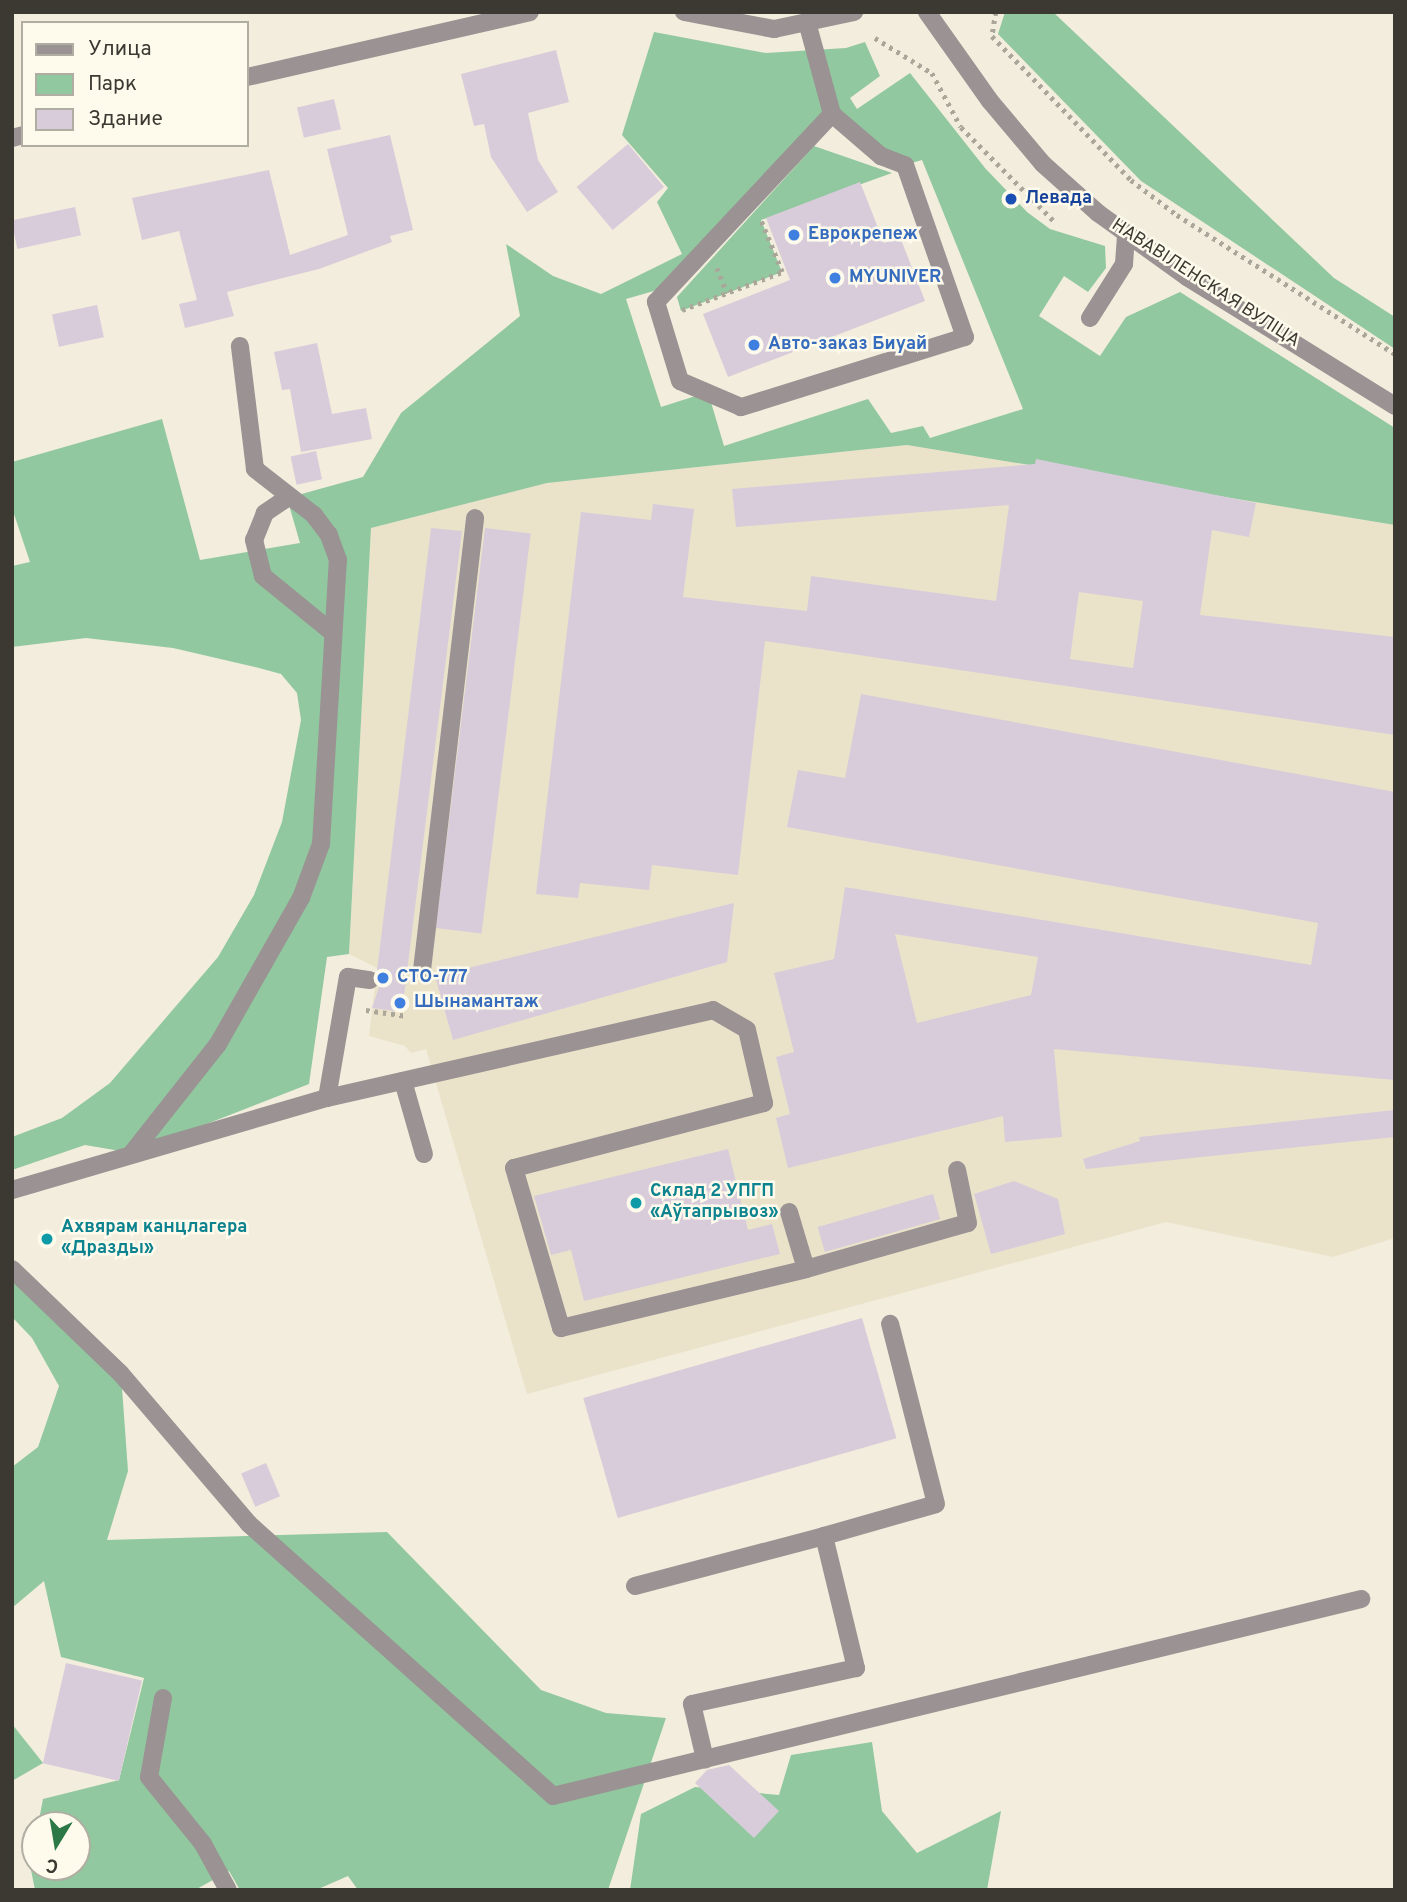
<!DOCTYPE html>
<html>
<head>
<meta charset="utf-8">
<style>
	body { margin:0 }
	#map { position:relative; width:1407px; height:1902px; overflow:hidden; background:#f2eddc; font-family:Overpass,sans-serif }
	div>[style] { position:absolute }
	.built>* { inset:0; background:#eae3ca }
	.green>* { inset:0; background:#92c89f }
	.building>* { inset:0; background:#d8ccda; transform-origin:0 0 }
	.path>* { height:4.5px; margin-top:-2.25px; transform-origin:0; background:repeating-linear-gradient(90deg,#aaa699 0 3.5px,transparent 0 8.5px) }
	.minor>* { height:18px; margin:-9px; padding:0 9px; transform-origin:9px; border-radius:9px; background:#9a9293 }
	.dots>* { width:19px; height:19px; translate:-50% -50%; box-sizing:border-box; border:4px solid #fefaec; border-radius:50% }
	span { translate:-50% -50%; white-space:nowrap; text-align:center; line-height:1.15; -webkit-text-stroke:5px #fefaec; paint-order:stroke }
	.transit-label { font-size:18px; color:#164399; font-weight:700 }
	.left { translate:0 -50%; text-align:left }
	.shop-label { font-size:18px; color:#366cbe; font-weight:700 }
	.street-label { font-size:18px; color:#3b3932 }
	.culture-label { font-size:18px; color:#0d838f; font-weight:700 }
	.frame { position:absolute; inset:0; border:14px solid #3b3932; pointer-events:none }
	.legend { position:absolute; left:21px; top:21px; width:228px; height:126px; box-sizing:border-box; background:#fefaec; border:2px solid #b0ada2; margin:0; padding:9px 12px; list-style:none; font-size:21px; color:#3b3932 }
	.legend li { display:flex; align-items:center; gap:14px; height:35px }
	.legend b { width:35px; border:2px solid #b0ada2 }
	.north { position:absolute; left:21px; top:1811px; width:70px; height:70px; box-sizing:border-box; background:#fefaec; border:2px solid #b0ada2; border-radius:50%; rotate:191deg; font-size:19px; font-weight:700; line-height:28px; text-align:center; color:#3b3932 }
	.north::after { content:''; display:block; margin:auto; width:24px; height:32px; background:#2c7846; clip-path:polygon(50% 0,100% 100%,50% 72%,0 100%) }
</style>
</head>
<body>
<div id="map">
	<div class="built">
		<i style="clip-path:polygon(907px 445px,1395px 525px,1395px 1238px,1333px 1257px,1166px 1222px,527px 1394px,426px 1049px,411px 1053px,405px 1046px,369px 1036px,377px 968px,349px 954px,371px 528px,547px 483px)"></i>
	</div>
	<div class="green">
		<i style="clip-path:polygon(1005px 12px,1053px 12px,1334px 278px,1395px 317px,1395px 349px,1141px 181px,998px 34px)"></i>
		<i style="clip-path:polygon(evenodd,654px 32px,766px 53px,846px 48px,865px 42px,880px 76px,850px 98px,857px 109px,910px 73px,985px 168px,1027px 212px,1050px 229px,1105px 246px,1106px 268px,1088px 292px,1064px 276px,1039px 316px,1100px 356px,1126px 317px,1180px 292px,1395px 428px,1395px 525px,907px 445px,547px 483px,371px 528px,349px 954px,327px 957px,309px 1084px,132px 1153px,85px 1145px,12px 1170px,12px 1137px,62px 1118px,110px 1083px,218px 957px,254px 895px,282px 822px,301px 720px,297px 693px,281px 674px,259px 668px,173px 648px,86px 638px,12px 647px,12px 566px,30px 562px,12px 508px,12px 462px,162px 419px,200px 560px,300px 543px,287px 498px,363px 477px,401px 413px,520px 316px,506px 244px,553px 276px,601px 294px,682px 254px,657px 202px,668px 188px,622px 135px,654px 32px,832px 114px,905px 165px,922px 160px,1023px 409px,930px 438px,923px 426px,891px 433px,868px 399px,724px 446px,708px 392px,661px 407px,626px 299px,671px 286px,832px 114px)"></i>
		<i style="clip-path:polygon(814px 146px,892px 173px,761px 220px,782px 272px,681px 311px,677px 297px)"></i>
		<i style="clip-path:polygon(12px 1281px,121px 1374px,128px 1471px,107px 1540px,387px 1532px,541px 1690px,606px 1713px,666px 1718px,608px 1890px,358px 1890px,348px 1876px,316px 1890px,240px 1890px,229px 1871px,195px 1890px,35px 1890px,30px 1865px,35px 1842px,35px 1867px,77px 1867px,77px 1825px,38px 1825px,43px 1799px,119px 1780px,144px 1678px,61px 1657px,44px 1581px,12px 1608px,12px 1467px,38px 1447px,59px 1386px,32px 1338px,12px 1317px)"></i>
		<i style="clip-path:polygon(12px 1724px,43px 1763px,12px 1781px)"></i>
		<i style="clip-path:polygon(872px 1742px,882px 1811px,917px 1853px,1001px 1811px,987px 1890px,630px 1890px,641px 1814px,695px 1787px,779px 1795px,791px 1755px)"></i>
	</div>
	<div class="building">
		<i style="clip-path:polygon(556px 50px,569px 102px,528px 113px,538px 160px,558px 192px,527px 212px,491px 157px,484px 124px,474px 126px,461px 74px)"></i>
		<i style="left:334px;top:99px;width:31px;height:38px;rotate:77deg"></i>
		<i style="clip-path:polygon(390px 135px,413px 230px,390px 236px,392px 242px,319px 269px,227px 292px,234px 316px,185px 328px,179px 304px,197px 300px,179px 231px,142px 240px,132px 198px,269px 170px,290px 255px,348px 235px,327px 149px)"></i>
		<i style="left:628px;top:144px;width:56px;height:67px;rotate:50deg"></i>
		<i style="clip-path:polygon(860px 182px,884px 243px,900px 237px,925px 301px,728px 377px,703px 314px,790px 280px,766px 218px)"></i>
		<i style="left:75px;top:207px;width:29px;height:65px;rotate:78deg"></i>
		<i style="left:97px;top:305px;width:33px;height:46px;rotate:78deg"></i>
		<i style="clip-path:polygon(317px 343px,332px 414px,366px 408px,372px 439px,301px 452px,290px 389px,282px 390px,274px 352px)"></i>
		<i style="left:316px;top:451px;width:29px;height:26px;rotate:78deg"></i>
		<i style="clip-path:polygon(evenodd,1036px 459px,1256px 503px,1249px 537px,1212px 530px,1200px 615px,1395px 637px,1395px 735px,765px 641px,738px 875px,652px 865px,649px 890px,580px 883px,578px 898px,536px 894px,581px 512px,651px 520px,653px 504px,694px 509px,683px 597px,807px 611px,811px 576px,996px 601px,1009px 505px,736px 527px,732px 489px,1035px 464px,1036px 459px,1079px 592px,1143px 601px,1133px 668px,1070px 659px,1079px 592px)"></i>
		<i style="clip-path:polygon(431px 528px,462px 531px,402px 1012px,372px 1008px,381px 981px,377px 971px)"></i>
		<i style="left:485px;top:528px;width:46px;height:403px;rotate:7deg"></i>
		<i style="clip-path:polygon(evenodd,861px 694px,1395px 792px,1395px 1080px,1054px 1049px,1062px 1137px,1005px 1142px,1003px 1116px,788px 1168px,776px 1118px,790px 1114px,776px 1057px,794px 1052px,774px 973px,834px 959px,845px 887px,1311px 965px,1318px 923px,787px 827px,798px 770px,845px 778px,861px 694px,895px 934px,1038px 957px,1031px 995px,917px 1023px,895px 934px)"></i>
		<i style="clip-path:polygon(734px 903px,727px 962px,453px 1040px,435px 976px)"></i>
		<i style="clip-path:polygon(1395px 1110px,1395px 1137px,1086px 1169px,1083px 1159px,1140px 1141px,1139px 1137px)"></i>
		<i style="clip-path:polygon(728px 1149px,748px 1230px,772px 1224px,780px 1254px,584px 1301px,571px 1250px,551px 1255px,534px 1196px)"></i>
		<i style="clip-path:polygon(1014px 1181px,1058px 1199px,1065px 1234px,991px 1254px,974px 1194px)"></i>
		<i style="left:933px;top:1194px;width:26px;height:120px;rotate:74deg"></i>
		<i style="left:862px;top:1318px;width:125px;height:290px;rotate:74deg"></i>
		<i style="left:266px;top:1463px;width:36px;height:27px;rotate:67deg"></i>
		<i style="left:66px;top:1663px;width:78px;height:103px;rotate:13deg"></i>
		<i style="clip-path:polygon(729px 1765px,779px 1811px,754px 1838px,695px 1783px,707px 1770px)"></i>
	</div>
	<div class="path">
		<i style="left:996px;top:12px;width:24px;rotate:99deg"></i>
		<i style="left:992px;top:36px;width:200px;rotate:46deg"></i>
		<i style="left:1131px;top:180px;width:58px;rotate:37.3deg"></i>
		<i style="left:1177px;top:215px;width:259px;rotate:32.5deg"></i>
		<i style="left:875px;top:38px;width:67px;rotate:31.6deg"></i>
		<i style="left:932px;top:73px;width:61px;rotate:61.8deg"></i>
		<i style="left:961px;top:127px;width:134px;rotate:45.3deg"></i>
		<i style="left:717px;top:268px;width:27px;rotate:68deg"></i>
		<i style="left:682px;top:310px;width:107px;rotate:-20.8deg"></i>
		<i style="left:782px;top:272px;width:55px;rotate:-112.4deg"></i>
		<i style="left:366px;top:1010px;width:41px;rotate:8.3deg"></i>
	</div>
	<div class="minor">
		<i style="left:684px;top:12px;width:92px;rotate:10.7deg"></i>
		<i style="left:774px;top:29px;width:82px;rotate:-12deg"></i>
		<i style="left:927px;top:12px;width:109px;rotate:54.7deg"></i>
		<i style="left:990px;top:101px;width:82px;rotate:49.9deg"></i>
		<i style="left:1043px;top:164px;width:74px;rotate:41.7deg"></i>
		<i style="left:1098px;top:213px;width:110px;rotate:35.7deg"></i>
		<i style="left:1187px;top:277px;width:245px;rotate:31.8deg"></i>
		<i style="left:807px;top:22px;width:95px;rotate:74.8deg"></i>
		<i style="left:832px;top:114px;width:65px;rotate:40.6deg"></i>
		<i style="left:881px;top:156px;width:26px;rotate:21deg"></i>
		<i style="left:905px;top:165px;width:182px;rotate:70.8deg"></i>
		<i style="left:965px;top:337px;width:235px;rotate:162.6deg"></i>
		<i style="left:741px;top:407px;width:66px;rotate:-156.9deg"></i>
		<i style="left:680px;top:381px;width:83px;rotate:-106.9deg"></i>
		<i style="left:656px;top:302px;width:258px;rotate:-46.9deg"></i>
		<i style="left:247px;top:77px;width:290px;rotate:-12.9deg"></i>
		<i style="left:12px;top:138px;width:11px;rotate:-15deg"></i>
		<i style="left:1090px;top:318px;width:64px;rotate:-57.8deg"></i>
		<i style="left:1124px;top:264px;width:31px;rotate:-86deg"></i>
		<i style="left:287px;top:498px;width:27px;rotate:146deg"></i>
		<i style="left:265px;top:513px;width:29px;rotate:112deg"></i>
		<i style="left:254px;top:540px;width:37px;rotate:76deg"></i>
		<i style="left:263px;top:576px;width:90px;rotate:39.2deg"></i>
		<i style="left:422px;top:970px;width:455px;rotate:-83.3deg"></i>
		<i style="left:403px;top:1081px;width:76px;rotate:74deg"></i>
		<i style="left:327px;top:1098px;width:123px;rotate:-80.2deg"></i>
		<i style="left:348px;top:977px;width:22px;rotate:8deg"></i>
		<i style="left:132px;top:1153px;width:139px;rotate:-51.7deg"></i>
		<i style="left:218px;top:1044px;width:168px;rotate:-60.4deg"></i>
		<i style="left:301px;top:898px;width:58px;rotate:-69.7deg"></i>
		<i style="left:321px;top:844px;width:285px;rotate:-86.6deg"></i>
		<i style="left:338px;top:560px;width:27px;rotate:-110deg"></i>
		<i style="left:329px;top:535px;width:25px;rotate:-127deg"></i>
		<i style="left:314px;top:515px;width:75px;rotate:-142.1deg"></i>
		<i style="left:255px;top:469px;width:124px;rotate:-97deg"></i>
		<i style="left:12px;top:1190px;width:328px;rotate:-16.3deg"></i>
		<i style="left:327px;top:1098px;width:396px;rotate:-12.8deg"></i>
		<i style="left:713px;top:1010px;width:39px;rotate:30deg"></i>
		<i style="left:747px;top:1030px;width:75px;rotate:76.9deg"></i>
		<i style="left:764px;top:1103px;width:258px;rotate:165.4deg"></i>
		<i style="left:514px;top:1168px;width:167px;rotate:73.6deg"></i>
		<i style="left:561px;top:1328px;width:252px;rotate:-13.5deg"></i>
		<i style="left:789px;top:1212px;width:59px;rotate:73.4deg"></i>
		<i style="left:806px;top:1269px;width:168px;rotate:-15.9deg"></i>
		<i style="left:968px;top:1223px;width:54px;rotate:-101.7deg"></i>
		<i style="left:12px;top:1269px;width:151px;rotate:43.9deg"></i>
		<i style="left:121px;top:1374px;width:197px;rotate:49.5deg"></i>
		<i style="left:249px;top:1524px;width:408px;rotate:41.8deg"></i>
		<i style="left:553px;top:1796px;width:832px;rotate:-13.7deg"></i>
		<i style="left:824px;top:1536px;width:116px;rotate:-15.9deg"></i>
		<i style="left:936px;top:1504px;width:186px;rotate:-104.3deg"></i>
		<i style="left:635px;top:1586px;width:196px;rotate:-14.8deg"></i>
		<i style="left:824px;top:1536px;width:136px;rotate:76.4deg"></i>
		<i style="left:856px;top:1668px;width:168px;rotate:167.6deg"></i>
		<i style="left:692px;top:1704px;width:57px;rotate:76.7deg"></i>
		<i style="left:163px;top:1698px;width:80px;rotate:100deg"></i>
		<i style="left:149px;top:1777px;width:86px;rotate:51.1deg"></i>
		<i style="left:203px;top:1844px;width:52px;rotate:61.5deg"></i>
	</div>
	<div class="dots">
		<i style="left:1011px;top:199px;background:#1a4fb4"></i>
		<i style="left:794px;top:235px;background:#3f7fe0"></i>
		<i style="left:835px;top:278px;background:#3f7fe0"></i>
		<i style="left:754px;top:345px;background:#3f7fe0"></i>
		<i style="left:383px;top:978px;background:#3f7fe0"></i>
		<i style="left:400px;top:1003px;background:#3f7fe0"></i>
		<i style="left:636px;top:1203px;background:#0f9aa8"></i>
		<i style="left:47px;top:1239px;background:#0f9aa8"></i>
	</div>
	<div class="transit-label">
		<span class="left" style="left:1025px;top:199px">Левада</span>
	</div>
	<div class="shop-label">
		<span class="left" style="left:808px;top:235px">Еврокрепеж</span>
		<span class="left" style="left:849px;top:278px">MYUNIVER</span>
		<span class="left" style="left:768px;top:345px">Авто-заказ Биуай</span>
		<span class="left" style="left:397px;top:978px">СТО-777</span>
		<span class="left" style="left:414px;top:1003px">Шынамантаж</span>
	</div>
	<div class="street-label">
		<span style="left:1205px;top:284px;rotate:33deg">НАВАВІЛЕНСКАЯ ВУЛІЦА</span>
	</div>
	<div class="culture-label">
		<span class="left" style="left:650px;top:1203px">Склад 2 УПГП<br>«Аўтапрывоз»</span>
		<span class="left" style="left:61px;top:1239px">Ахвярам канцлагера<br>«Дразды»</span>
	</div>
	<div class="frame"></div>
	<ul class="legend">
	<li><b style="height:9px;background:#9a9293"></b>Улица</li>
	<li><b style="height:19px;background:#92c89f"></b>Парк</li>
	<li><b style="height:19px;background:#d8ccda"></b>Здание</li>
	</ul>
	<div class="north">С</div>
</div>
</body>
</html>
